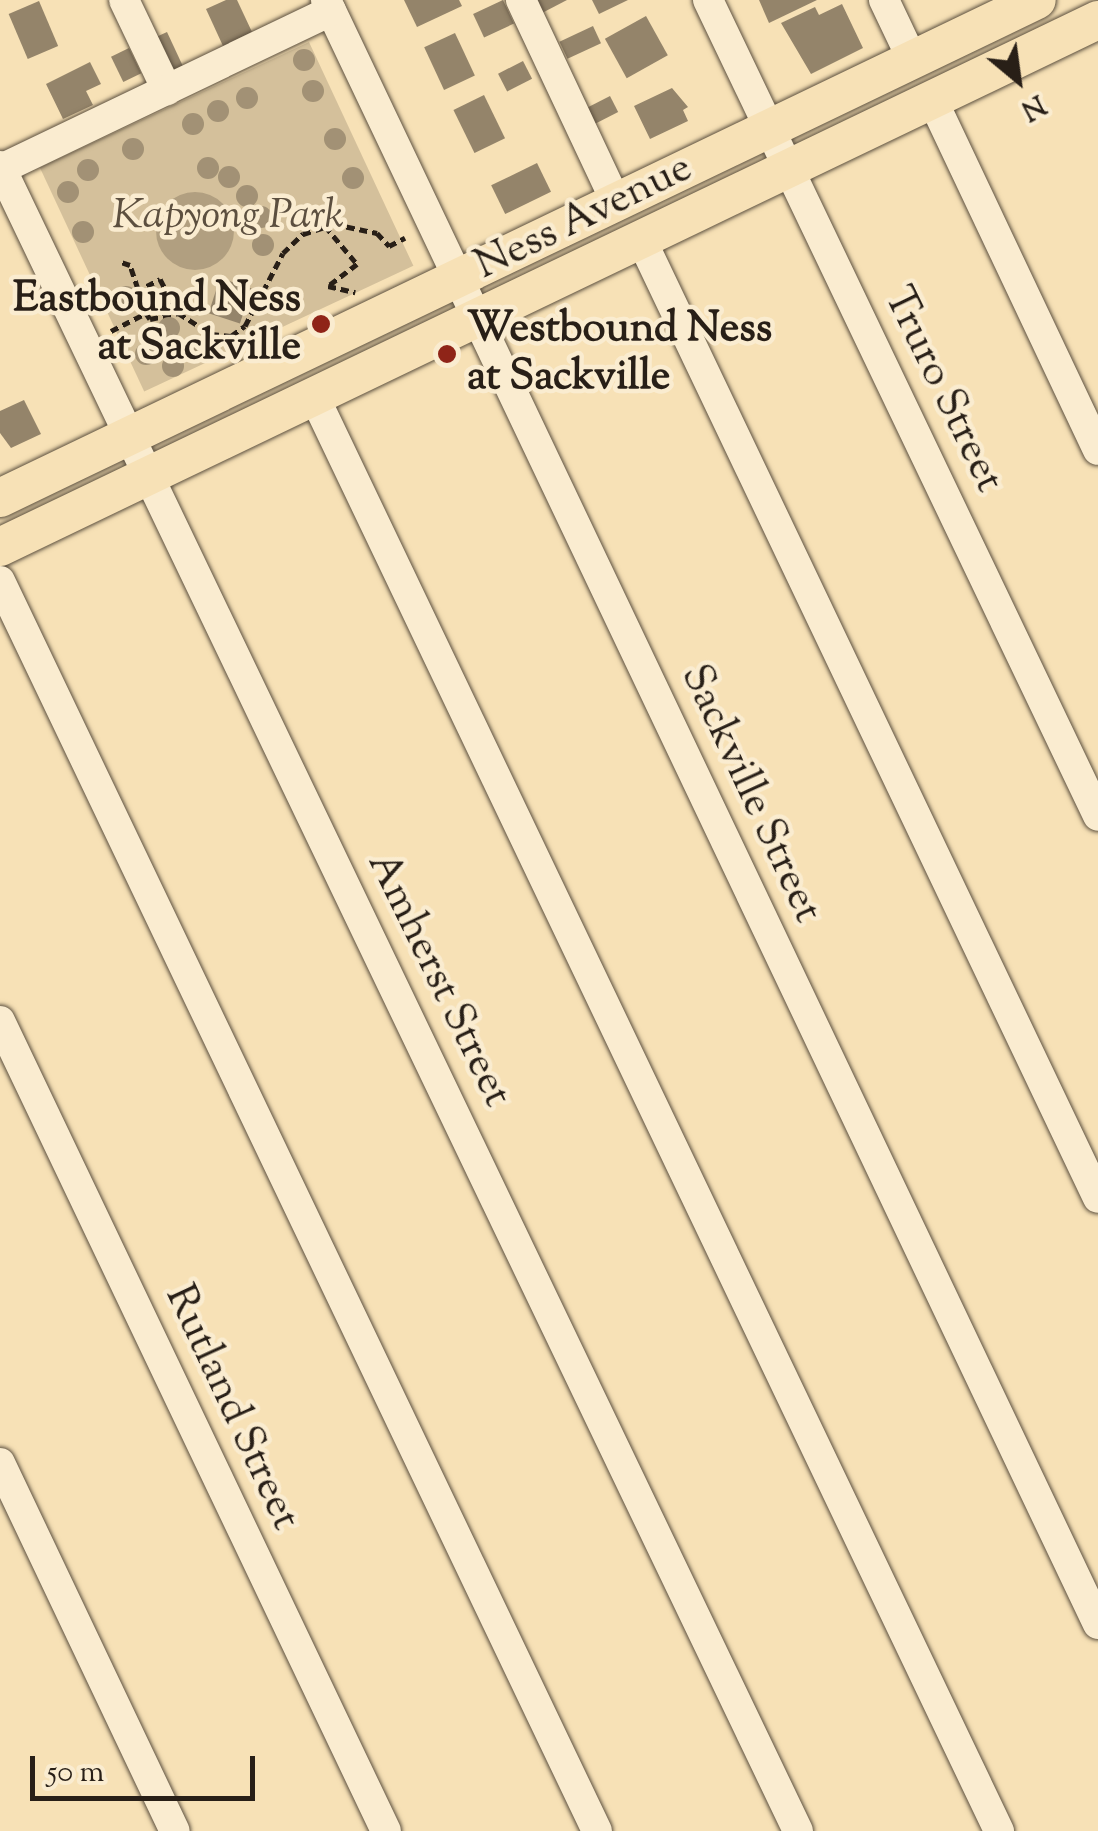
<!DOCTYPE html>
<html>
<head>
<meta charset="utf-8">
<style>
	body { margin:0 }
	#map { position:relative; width:1098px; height:1831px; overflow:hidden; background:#f7e1b6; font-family:"Sorts Mill Goudy",serif }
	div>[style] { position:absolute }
	.green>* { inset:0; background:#d4c09b; transform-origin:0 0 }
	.water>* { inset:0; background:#b19f80 }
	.round { border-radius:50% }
	.building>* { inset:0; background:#94846a; transform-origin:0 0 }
	.path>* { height:5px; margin-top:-2.5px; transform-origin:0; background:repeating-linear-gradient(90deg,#281f17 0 8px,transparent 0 13px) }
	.roads { filter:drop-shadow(0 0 2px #5c503f) drop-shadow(0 0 2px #5c503f) }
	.minor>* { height:30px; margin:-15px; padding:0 15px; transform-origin:15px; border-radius:15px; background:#faecd0 }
	.major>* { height:38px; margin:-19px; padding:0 19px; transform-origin:19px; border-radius:19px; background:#f7e1b6 }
	.trees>* { width:22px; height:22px; margin:-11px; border-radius:50%; background:#a29175 }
	.dots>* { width:28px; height:28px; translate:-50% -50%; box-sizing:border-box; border:5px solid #faecd0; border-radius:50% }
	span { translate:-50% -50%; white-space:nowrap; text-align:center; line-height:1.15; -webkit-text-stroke:9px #faecd0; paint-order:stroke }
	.park-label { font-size:42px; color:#5c4f3f; font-style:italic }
	.street-label { font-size:42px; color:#281f17 }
	.poi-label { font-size:42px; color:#281f17; font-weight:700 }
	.right { translate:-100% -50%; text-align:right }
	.left { translate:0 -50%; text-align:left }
	.north { position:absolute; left:968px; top:30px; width:100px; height:100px; -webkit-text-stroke:8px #faecd0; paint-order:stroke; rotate:151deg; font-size:28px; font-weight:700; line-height:40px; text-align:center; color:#281f17 }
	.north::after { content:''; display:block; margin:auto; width:35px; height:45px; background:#281f17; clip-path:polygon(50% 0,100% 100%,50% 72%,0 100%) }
	.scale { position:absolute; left:30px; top:1756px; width:225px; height:45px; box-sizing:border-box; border:5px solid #281f17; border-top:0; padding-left:12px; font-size:30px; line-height:35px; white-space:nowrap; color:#281f17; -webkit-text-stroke:8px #faecd0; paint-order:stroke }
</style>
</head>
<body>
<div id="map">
	<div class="green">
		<i style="left:309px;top:42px;width:247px;height:297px;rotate:65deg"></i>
	</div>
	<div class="water">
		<i class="round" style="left:156px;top:192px;width:78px;height:78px"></i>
	</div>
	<div class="building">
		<i style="clip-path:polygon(226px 0,237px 0,252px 32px,223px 46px,206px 9px)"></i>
		<i style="clip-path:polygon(404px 0,459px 0,462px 6px,417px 27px)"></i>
		<i style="left:503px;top:0;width:26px;height:33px;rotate:65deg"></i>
		<i style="clip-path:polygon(536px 0,567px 0,542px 13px)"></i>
		<i style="clip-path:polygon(592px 0,628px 0,599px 14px)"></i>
		<i style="clip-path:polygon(759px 0,817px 0,769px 23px)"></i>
		<i style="left:39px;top:1px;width:49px;height:33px;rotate:67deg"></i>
		<i style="clip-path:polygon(842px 4px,863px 48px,811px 74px,781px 23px,815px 7px,819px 15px)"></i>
		<i style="left:646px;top:16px;width:45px;height:47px;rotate:61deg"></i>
		<i style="left:593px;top:26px;width:19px;height:37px;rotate:65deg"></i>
		<i style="left:167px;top:32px;width:38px;height:21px;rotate:65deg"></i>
		<i style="left:455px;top:33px;width:47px;height:34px;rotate:65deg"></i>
		<i style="left:129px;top:48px;width:28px;height:20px;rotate:64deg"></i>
		<i style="left:523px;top:61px;width:20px;height:28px;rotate:63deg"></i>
		<i style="clip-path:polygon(90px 62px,101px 84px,86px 91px,93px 105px,63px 119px,46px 84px)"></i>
		<i style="clip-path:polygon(672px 88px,688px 107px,683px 110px,688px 121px,650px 139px,634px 106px)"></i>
		<i style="left:484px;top:95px;width:48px;height:34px;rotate:64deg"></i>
		<i style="left:610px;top:96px;width:18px;height:28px;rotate:63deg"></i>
		<i style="left:537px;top:163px;width:32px;height:51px;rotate:64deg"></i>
		<i style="left:220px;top:278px;width:33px;height:37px;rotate:18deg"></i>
		<i style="clip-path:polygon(24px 400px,41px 434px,11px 448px,0 433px,0 411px)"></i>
	</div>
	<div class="path">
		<i style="left:325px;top:226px;width:50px;rotate:49.9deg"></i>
		<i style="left:357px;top:264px;width:36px;rotate:143deg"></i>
		<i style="left:328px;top:286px;width:28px;rotate:13deg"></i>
		<i style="left:135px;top:292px;width:28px;rotate:-27deg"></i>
		<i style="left:160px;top:279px;width:38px;rotate:62deg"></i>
		<i style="left:146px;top:313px;width:7px;rotate:56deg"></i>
		<i style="left:150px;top:319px;width:29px;rotate:-12deg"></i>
		<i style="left:178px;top:313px;width:39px;rotate:32deg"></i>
		<i style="left:211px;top:334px;width:20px;rotate:6deg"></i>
		<i style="left:231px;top:336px;width:17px;rotate:-36deg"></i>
		<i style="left:245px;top:326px;width:82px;rotate:-62.5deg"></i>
		<i style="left:283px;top:253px;width:28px;rotate:-44deg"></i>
		<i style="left:303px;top:234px;width:33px;rotate:-18deg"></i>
		<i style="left:334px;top:224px;width:44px;rotate:11.8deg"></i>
		<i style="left:377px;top:233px;width:18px;rotate:47deg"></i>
		<i style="left:389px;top:246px;width:18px;rotate:-27deg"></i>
		<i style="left:111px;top:331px;width:39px;rotate:-27deg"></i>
		<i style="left:146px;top:313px;width:51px;rotate:-108.4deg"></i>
		<i style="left:130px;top:265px;width:9px;rotate:-162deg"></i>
	</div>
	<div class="roads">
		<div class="minor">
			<i style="left:124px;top:0;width:100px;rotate:64.5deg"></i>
			<i style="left:326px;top:0;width:1798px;rotate:64.58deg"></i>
			<i style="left:521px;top:0;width:223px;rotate:64.8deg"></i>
			<i style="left:708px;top:0;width:904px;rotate:64.45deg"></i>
			<i style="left:884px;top:0;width:68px;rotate:64.6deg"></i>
			<i style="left:932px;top:99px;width:388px;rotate:64.7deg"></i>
			<i style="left:0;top:166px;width:1846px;rotate:64.39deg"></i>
			<i style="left:1px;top:169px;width:366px;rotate:-25.6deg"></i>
			<i style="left:641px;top:239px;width:1062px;rotate:64.52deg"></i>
			<i style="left:314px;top:396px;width:1590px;rotate:64.48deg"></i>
			<i style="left:0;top:581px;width:1385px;rotate:64.47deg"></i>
			<i style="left:0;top:1021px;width:897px;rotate:64.52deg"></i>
			<i style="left:0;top:1463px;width:407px;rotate:64.6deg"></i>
		</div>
		<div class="major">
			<i style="left:0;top:498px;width:1150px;rotate:-25.65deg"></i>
			<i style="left:0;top:547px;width:1218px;rotate:-25.64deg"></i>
		</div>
	</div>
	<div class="trees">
		<i style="left:304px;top:60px"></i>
		<i style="left:313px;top:91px"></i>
		<i style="left:247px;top:98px"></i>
		<i style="left:218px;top:111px"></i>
		<i style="left:193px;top:124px"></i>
		<i style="left:335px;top:139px"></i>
		<i style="left:133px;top:149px"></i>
		<i style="left:208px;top:168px"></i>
		<i style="left:88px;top:170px"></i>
		<i style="left:229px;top:177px"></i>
		<i style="left:353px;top:178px"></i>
		<i style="left:68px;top:192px"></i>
		<i style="left:247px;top:196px"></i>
		<i style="left:261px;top:217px"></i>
		<i style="left:83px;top:232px"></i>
		<i style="left:263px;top:245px"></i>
		<i style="left:126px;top:297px"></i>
		<i style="left:169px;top:328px"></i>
		<i style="left:193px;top:347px"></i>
		<i style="left:146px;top:354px"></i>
		<i style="left:173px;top:366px"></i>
	</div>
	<div class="dots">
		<i style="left:321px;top:324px;background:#8f2418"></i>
		<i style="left:447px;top:354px;background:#8f2418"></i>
	</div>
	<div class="park-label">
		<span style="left:228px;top:217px">Kapyong Park</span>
	</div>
	<div class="street-label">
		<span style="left:584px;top:218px;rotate:-26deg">Ness Avenue</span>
		<span style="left:942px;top:390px;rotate:64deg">Truro Street</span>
		<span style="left:750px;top:794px;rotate:65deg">Sackville Street</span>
		<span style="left:438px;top:980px;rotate:64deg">Amherst Street</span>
		<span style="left:231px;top:1408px;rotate:65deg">Rutland Street</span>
	</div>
	<div class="poi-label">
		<span class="right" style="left:301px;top:324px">Eastbound Ness<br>at Sackville</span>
		<span class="left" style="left:467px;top:354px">Westbound Ness<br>at Sackville</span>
	</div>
	<div class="north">N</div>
	<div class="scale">50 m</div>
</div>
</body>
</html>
